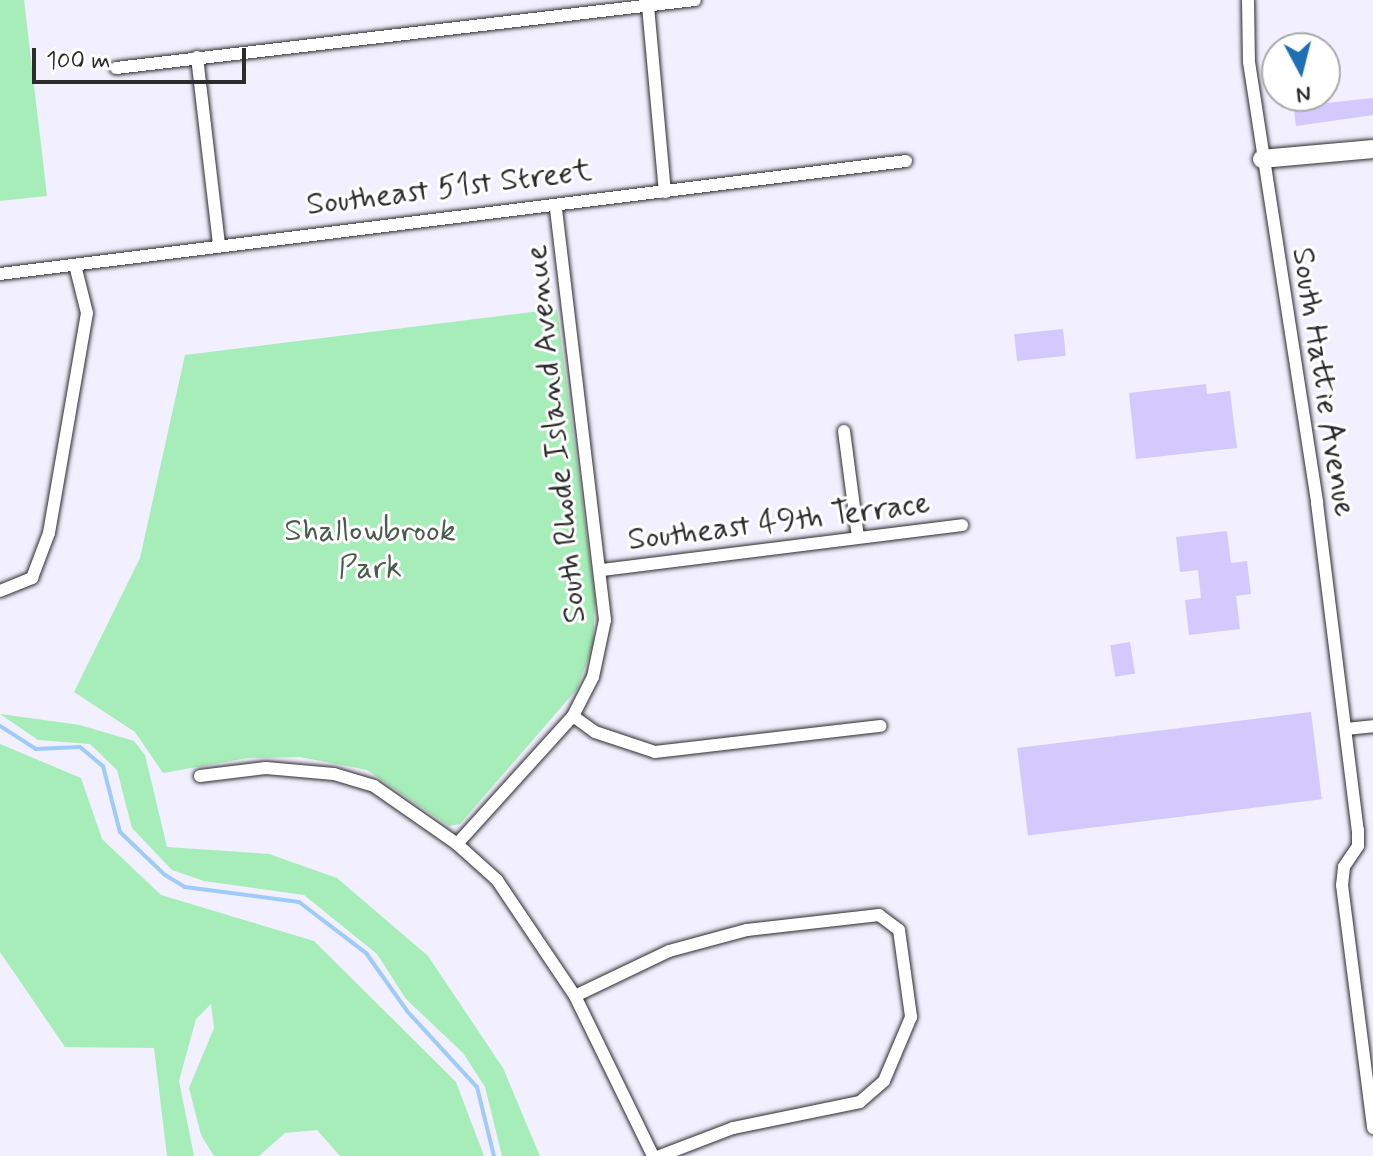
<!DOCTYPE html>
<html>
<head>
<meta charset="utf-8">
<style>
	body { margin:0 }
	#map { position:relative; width:1373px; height:1156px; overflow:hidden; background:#f2effe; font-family:Mynerve,sans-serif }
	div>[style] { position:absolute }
	.green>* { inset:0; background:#a6edb9 }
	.stream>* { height:4px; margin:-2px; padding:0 2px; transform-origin:2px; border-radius:2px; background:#9ecbf8 }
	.building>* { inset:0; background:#d3c9fc; transform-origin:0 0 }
	.roads { filter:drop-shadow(0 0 2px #2b2b2b) drop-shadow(0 0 2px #2b2b2b) }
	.street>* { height:12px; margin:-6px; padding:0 6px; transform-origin:6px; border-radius:6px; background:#fff }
	.secondary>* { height:18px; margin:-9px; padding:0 9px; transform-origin:9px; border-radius:9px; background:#fff }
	span { translate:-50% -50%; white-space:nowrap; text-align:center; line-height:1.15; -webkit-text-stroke:6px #fff; paint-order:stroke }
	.street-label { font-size:32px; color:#2b2b2b }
	.park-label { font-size:32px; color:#4a5c4e }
	.north { position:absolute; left:1261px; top:32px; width:80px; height:80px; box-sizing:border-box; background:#fff; border:2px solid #aaa; border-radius:50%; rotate:173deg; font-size:22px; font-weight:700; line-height:32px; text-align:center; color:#2b2b2b }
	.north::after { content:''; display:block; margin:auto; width:28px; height:36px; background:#1f6fb2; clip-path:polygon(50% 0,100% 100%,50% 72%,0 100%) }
	.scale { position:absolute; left:32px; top:48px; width:214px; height:36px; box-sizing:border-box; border:4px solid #2b2b2b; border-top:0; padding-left:10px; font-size:24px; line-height:28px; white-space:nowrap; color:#2b2b2b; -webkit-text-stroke:6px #fff; paint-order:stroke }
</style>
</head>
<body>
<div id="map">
	<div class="green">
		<i style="clip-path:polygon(0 0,24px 0,47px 196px,0 201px)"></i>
		<i style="clip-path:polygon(557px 309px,595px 600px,593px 645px,577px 689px,460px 824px,449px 826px,367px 770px,300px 757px,248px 758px,163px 773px,135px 732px,74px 692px,140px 558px,185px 355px)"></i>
		<i style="clip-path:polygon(0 714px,80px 725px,134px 741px,145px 755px,167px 847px,269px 854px,337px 878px,428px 956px,503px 1068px,540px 1156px,502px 1156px,485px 1087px,463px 1053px,406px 999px,377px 954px,304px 895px,204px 881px,172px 870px,132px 828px,117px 770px,90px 744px,38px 740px)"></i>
		<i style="clip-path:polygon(0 744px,81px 778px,102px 839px,161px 895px,314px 941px,456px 1082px,484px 1156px,340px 1156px,317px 1130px,285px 1133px,259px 1156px,214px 1156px,201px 1135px,189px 1088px,214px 1028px,211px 1004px,196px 1019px,179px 1081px,194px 1156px,167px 1156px,154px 1048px,65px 1047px,0 952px)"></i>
	</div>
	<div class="stream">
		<i style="left:0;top:726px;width:43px;rotate:32.6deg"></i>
		<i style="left:36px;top:749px;width:44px;rotate:-2.6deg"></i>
		<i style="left:80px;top:747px;width:30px;rotate:40deg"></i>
		<i style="left:103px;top:766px;width:68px;rotate:75.6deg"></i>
		<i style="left:120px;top:832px;width:62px;rotate:43.7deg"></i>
		<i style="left:165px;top:875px;width:23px;rotate:31deg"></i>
		<i style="left:185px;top:887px;width:115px;rotate:7.5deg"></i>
		<i style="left:299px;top:902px;width:84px;rotate:37.3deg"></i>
		<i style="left:366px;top:953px;width:71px;rotate:54.7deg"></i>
		<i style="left:407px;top:1011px;width:103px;rotate:47.4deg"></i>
		<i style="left:477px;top:1087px;width:71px;rotate:76.2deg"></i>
	</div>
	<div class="building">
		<i style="clip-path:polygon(1373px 98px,1373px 115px,1296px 126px,1294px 111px,1307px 105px)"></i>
		<i style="left:1063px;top:329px;width:27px;height:49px;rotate:84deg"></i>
		<i style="clip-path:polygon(1206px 384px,1207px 394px,1230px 391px,1237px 448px,1136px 459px,1129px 393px)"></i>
		<i style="clip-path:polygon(1227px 531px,1231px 563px,1247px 561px,1251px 594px,1236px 596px,1240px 629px,1189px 635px,1185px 600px,1201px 598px,1198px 570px,1180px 572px,1176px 537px)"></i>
		<i style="left:1130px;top:642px;width:32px;height:20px;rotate:81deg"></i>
		<i style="left:1311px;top:712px;width:88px;height:296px;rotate:83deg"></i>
	</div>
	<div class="roads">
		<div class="street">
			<i style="left:1248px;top:0;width:62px;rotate:89.1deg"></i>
			<i style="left:1249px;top:62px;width:446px;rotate:81.2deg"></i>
			<i style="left:1317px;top:503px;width:330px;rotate:82.9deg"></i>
			<i style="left:1358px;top:830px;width:16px;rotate:90deg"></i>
			<i style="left:1358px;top:846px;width:25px;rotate:124deg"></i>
			<i style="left:1344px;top:867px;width:18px;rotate:96deg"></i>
			<i style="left:1342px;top:885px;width:245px;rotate:82.7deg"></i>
			<i style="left:648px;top:6px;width:187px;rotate:84.8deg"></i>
			<i style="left:197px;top:57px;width:189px;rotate:83.3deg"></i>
			<i style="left:116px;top:68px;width:583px;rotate:-6.7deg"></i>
			<i style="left:0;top:274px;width:913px;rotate:-7.11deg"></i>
			<i style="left:844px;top:431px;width:107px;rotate:82.5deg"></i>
			<i style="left:602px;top:570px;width:363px;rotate:-7.1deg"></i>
			<i style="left:0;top:591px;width:35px;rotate:-22deg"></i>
			<i style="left:32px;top:578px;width:48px;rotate:-69.3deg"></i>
			<i style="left:49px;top:533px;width:223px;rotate:-80.2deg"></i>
			<i style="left:87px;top:313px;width:49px;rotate:-104deg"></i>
			<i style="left:573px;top:716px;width:27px;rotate:36deg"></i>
			<i style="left:595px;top:732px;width:63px;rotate:18.4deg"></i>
			<i style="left:655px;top:752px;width:227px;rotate:-6.6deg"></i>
			<i style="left:1346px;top:729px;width:27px;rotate:-6deg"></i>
			<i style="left:200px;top:776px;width:66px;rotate:-6.9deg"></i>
			<i style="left:266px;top:768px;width:68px;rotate:5deg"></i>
			<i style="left:334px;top:774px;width:42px;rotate:16.7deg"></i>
			<i style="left:374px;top:786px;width:101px;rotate:34.9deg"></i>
			<i style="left:457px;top:844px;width:54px;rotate:42deg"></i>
			<i style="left:497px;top:880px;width:140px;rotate:56.1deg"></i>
			<i style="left:575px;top:996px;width:178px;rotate:64deg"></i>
			<i style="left:457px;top:844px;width:173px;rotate:-47.8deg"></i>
			<i style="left:573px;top:716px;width:44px;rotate:-62.9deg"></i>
			<i style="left:593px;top:677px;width:58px;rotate:-78.1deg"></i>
			<i style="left:605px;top:620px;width:416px;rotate:-96.8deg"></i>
			<i style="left:575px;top:996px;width:104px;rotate:-25.6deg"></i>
			<i style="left:669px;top:951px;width:81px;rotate:-15.1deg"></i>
			<i style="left:747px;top:930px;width:133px;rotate:-6.5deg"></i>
			<i style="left:879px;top:915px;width:25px;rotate:37deg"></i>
			<i style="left:899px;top:930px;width:88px;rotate:82.1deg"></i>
			<i style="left:911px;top:1017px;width:69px;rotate:112.9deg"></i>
			<i style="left:884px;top:1081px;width:32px;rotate:139deg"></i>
			<i style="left:860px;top:1102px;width:130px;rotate:168.4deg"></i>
			<i style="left:733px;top:1128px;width:78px;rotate:159deg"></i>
		</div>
		<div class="secondary">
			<i style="left:1262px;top:159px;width:111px;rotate:-5.1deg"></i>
		</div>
	</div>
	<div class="street-label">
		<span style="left:449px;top:188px;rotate:-7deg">Southeast 51st Street</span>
		<span style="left:1323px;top:382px;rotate:81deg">South Hattie Avenue</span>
		<span style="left:556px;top:434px;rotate:-96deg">South Rhode Island Avenue</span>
		<span style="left:779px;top:522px;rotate:-7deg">Southeast 49th Terrace</span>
	</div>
	<div class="park-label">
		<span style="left:370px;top:550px">Shallowbrook<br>Park</span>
	</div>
	<div class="north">N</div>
	<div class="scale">100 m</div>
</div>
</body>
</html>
